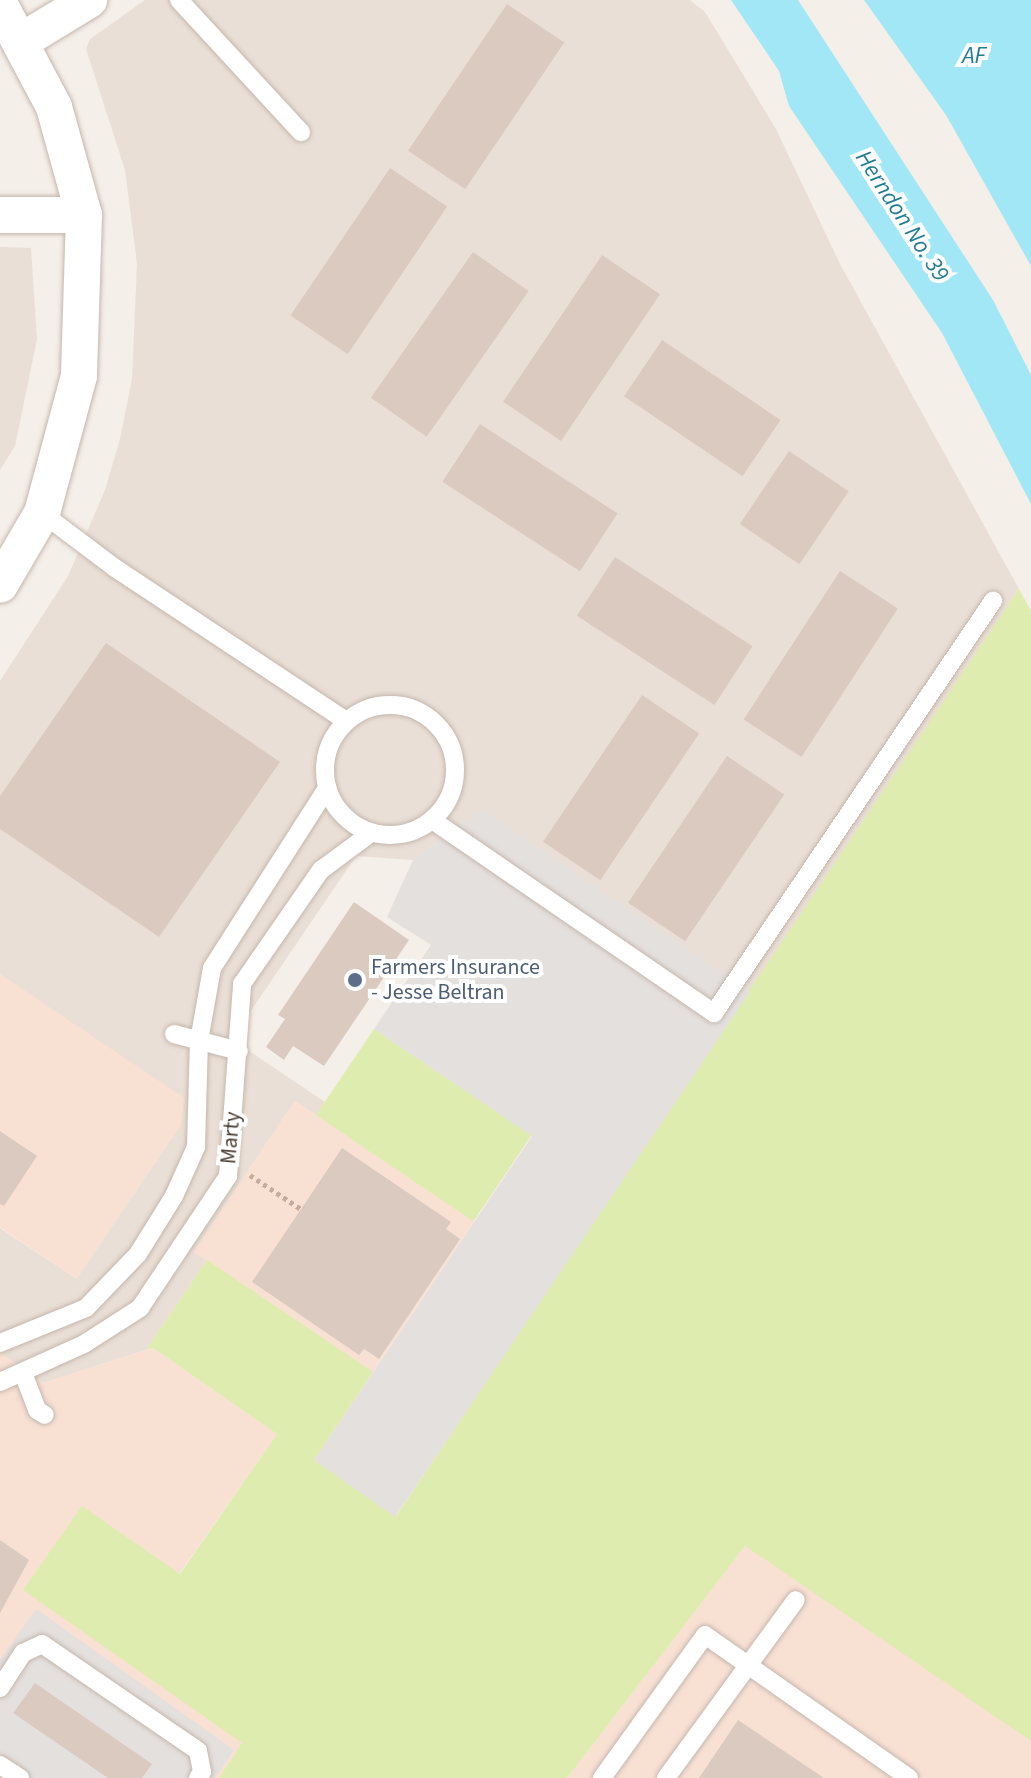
<!DOCTYPE html>
<html>
<head>
<meta charset="utf-8">
<style>
	body { margin:0 }
	#map { position:relative; width:1031px; height:1778px; overflow:hidden; background:#f5efe9; font-family:"Source Sans 3",sans-serif }
	div>[style] { position:absolute }
	.residential>* { inset:0; background:#eadfd6 }
	.commercial>* { inset:0; background:#f8e0d3; transform-origin:0 0 }
	.green>* { inset:0; background:#dfecaf; transform-origin:0 0 }
	.parking>* { inset:0; background:#e4e0de }
	.water>* { inset:0; background:#a2e7f5 }
	.building>* { inset:0; background:#dbcac0; transform-origin:0 0 }
	.path>* { height:5px; margin-top:-2.5px; transform-origin:0; background:repeating-linear-gradient(90deg,#c5ac9b 0 4px,transparent 0 8px) }
	.roads { filter:drop-shadow(0 0 2px #c5b7ad) drop-shadow(0 0 2px #c5b7ad) }
	.service>* { height:18px; margin:-9px; padding:0 9px; transform-origin:9px; border-radius:9px; background:#fff }
	.service>.ring { margin:-9px; padding:0; box-sizing:content-box; background:none; border:18px solid #fff; border-radius:50% }
	.minor>* { height:36px; margin:-18px; padding:0 18px; transform-origin:18px; border-radius:18px; background:#fff }
	.dots>* { width:22px; height:22px; translate:-50% -50%; box-sizing:border-box; border:4px solid #fff; border-radius:50% }
	span { translate:-50% -50%; white-space:nowrap; text-align:center; line-height:1.15; -webkit-text-stroke:8px #fff; paint-order:stroke }
	.service-label { font-size:22px; color:#4e5e75 }
	.left { translate:0 -50%; text-align:left }
	.street-label { font-size:22px; color:#4a3e36 }
	.water-label { font-size:24px; color:#227d93; font-style:italic }
</style>
</head>
<body>
<div id="map">
	<div class="residential">
		<i style="clip-path:polygon(145px 0,690px 0,705px 12px,776px 129px,840px 264px,1019px 589px,750px 992px,481px 810px,413px 860px,356px 856px,246px 1018px,246px 1049px,325px 1102px,316px 1115px,295px 1101px,194px 1251px,207px 1260px,146px 1350px,43px 1383px,0 1353px,0 1228px,77px 1279px,0 974px,0 681px,68px 576px,105px 490px,120px 439px,132px 379px,137px 264px,125px 170px,86px 49px,90px 39px)"></i>
		<i style="clip-path:polygon(0 247px,31px 248px,37px 339px,15px 446px,0 470px)"></i>
	</div>
	<div class="commercial">
		<i style="clip-path:polygon(0 974px,184px 1098px,181px 1125px,77px 1279px,0 1227px)"></i>
		<i style="left:295px;top:1101px;width:216px;height:182px;rotate:34deg"></i>
		<i style="clip-path:polygon(153px 1348px,277px 1434px,179px 1574px,243px 1743px,219px 1778px,0 1778px,0 1353px,43px 1383px)"></i>
		<i style="clip-path:polygon(745px 1546px,1031px 1738px,1031px 1778px,567px 1778px)"></i>
	</div>
	<div class="green">
		<i style="clip-path:polygon(1019px 589px,1031px 611px,1031px 1741px,745px 1546px,567px 1778px,219px 1778px,242px 1743px,23px 1590px,82px 1506px,180px 1574px,277px 1434px,153px 1348px,146px 1350px,207px 1260px,373px 1372px,314px 1460px,396px 1516px)"></i>
		<i style="left:374px;top:1029px;width:190px;height:104px;rotate:34deg"></i>
	</div>
	<div class="parking">
		<i style="clip-path:polygon(482px 809px,750px 992px,395px 1517px,314px 1460px,532px 1136px,374px 1029px,431px 945px,387px 917px,413px 860px)"></i>
		<i style="clip-path:polygon(36px 1609px,234px 1750px,215px 1778px,0 1778px,0 1660px)"></i>
	</div>
	<div class="water">
		<i style="clip-path:polygon(731px 0,798px 0,993px 300px,1031px 375px,1031px 504px,942px 333px,789px 106px,779px 71px)"></i>
		<i style="clip-path:polygon(864px 0,1031px 0,1031px 266px,946px 115px)"></i>
	</div>
	<div class="building">
		<i style="left:507px;top:4px;width:69px;height:177px;rotate:34deg"></i>
		<i style="left:390px;top:168px;width:69px;height:178px;rotate:34deg"></i>
		<i style="left:473px;top:252px;width:68px;height:178px;rotate:35deg"></i>
		<i style="left:602px;top:255px;width:70px;height:177px;rotate:34deg"></i>
		<i style="left:662px;top:340px;width:143px;height:68px;rotate:34deg"></i>
		<i style="left:480px;top:424px;width:164px;height:69px;rotate:33deg"></i>
		<i style="left:789px;top:451px;width:72px;height:88px;rotate:34deg"></i>
		<i style="left:615px;top:557px;width:164px;height:70px;rotate:33deg"></i>
		<i style="left:840px;top:571px;width:69px;height:177px;rotate:33deg"></i>
		<i style="clip-path:polygon(106px 643px,280px 762px,159px 937px,0 829px,0 796px)"></i>
		<i style="left:642px;top:695px;width:69px;height:177px;rotate:34deg"></i>
		<i style="left:727px;top:756px;width:69px;height:177px;rotate:34deg"></i>
		<i style="clip-path:polygon(354px 902px,409px 940px,324px 1066px,293px 1046px,284px 1060px,266px 1047px,285px 1019px,278px 1015px)"></i>
		<i style="clip-path:polygon(0 1131px,37px 1156px,4px 1206px,0 1204px)"></i>
		<i style="clip-path:polygon(342px 1148px,451px 1222px,446px 1229px,460px 1239px,379px 1359px,364px 1349px,359px 1355px,252px 1282px)"></i>
		<i style="clip-path:polygon(0 1540px,29px 1560px,0 1613px)"></i>
		<i style="clip-path:polygon(35px 1683px,152px 1764px,142px 1778px,108px 1778px,13px 1713px)"></i>
		<i style="clip-path:polygon(738px 1720px,824px 1778px,699px 1778px)"></i>
	</div>
	<div class="path">
		<i style="left:250px;top:1175px;width:61px;rotate:33.7deg"></i>
	</div>
	<div class="roads">
		<div class="service">
			<i style="left:179px;top:0;width:180px;rotate:47.3deg"></i>
			<i style="left:42px;top:513px;width:91px;rotate:37deg"></i>
			<i style="left:115px;top:568px;width:277px;rotate:33.5deg"></i>
			<i class="ring" style="left:325px;top:705px;width:112px;height:112px"></i>
			<i style="left:432px;top:820px;width:342px;rotate:34.4deg"></i>
			<i style="left:714px;top:1013px;width:498px;rotate:-55.9deg"></i>
			<i style="left:174px;top:1034px;width:67px;rotate:14.7deg"></i>
			<i style="left:0;top:1343px;width:93px;rotate:-22.1deg"></i>
			<i style="left:86px;top:1308px;width:75px;rotate:-46.1deg"></i>
			<i style="left:138px;top:1254px;width:68px;rotate:-58.2deg"></i>
			<i style="left:174px;top:1196px;width:54px;rotate:-65.8deg"></i>
			<i style="left:196px;top:1147px;width:106px;rotate:-88.4deg"></i>
			<i style="left:199px;top:1041px;width:74px;rotate:-79.9deg"></i>
			<i style="left:212px;top:968px;width:214px;rotate:-57.4deg"></i>
			<i style="left:23px;top:1373px;width:40px;rotate:69deg"></i>
			<i style="left:37px;top:1410px;width:9px;rotate:32deg"></i>
			<i style="left:0;top:1382px;width:92px;rotate:-24.3deg"></i>
			<i style="left:84px;top:1344px;width:67px;rotate:-32.7deg"></i>
			<i style="left:140px;top:1308px;width:159px;rotate:-56.3deg"></i>
			<i style="left:228px;top:1176px;width:193px;rotate:-85.8deg"></i>
			<i style="left:242px;top:984px;width:139px;rotate:-55.3deg"></i>
			<i style="left:321px;top:870px;width:62px;rotate:-36.5deg"></i>
			<i style="left:0;top:1688px;width:42px;rotate:-56.7deg"></i>
			<i style="left:23px;top:1653px;width:21px;rotate:-25deg"></i>
			<i style="left:42px;top:1644px;width:189px;rotate:34.4deg"></i>
			<i style="left:198px;top:1751px;width:21px;rotate:79deg"></i>
			<i style="left:202px;top:1772px;width:7px;rotate:124deg"></i>
			<i style="left:0;top:1765px;width:24px;rotate:33deg"></i>
			<i style="left:602px;top:1778px;width:176px;rotate:-54.2deg"></i>
			<i style="left:705px;top:1635px;width:249px;rotate:35deg"></i>
			<i style="left:666px;top:1778px;width:220px;rotate:-53.9deg"></i>
		</div>
		<div class="minor">
			<i style="left:0;top:5px;width:115px;rotate:62.1deg"></i>
			<i style="left:54px;top:107px;width:112px;rotate:74.5deg"></i>
			<i style="left:84px;top:215px;width:161px;rotate:91.8deg"></i>
			<i style="left:79px;top:376px;width:142px;rotate:105.1deg"></i>
			<i style="left:42px;top:513px;width:83px;rotate:120.3deg"></i>
			<i style="left:20px;top:42px;width:81px;rotate:-31.3deg"></i>
			<i style="left:0;top:215px;width:84px"></i>
		</div>
	</div>
	<div class="dots">
		<i style="left:355px;top:980px;background:#5c6f8a"></i>
	</div>
	<div class="service-label">
		<span class="left" style="left:371px;top:980px">Farmers Insurance<br>- Jesse Beltran</span>
	</div>
	<div class="street-label">
		<span style="left:231px;top:1138px;rotate:-85deg">Marty</span>
	</div>
	<div class="water-label">
		<span style="left:974px;top:56px">AF</span>
		<span style="left:902px;top:216px;rotate:57deg">Herndon No. 39</span>
	</div>
</div>
</body>
</html>
